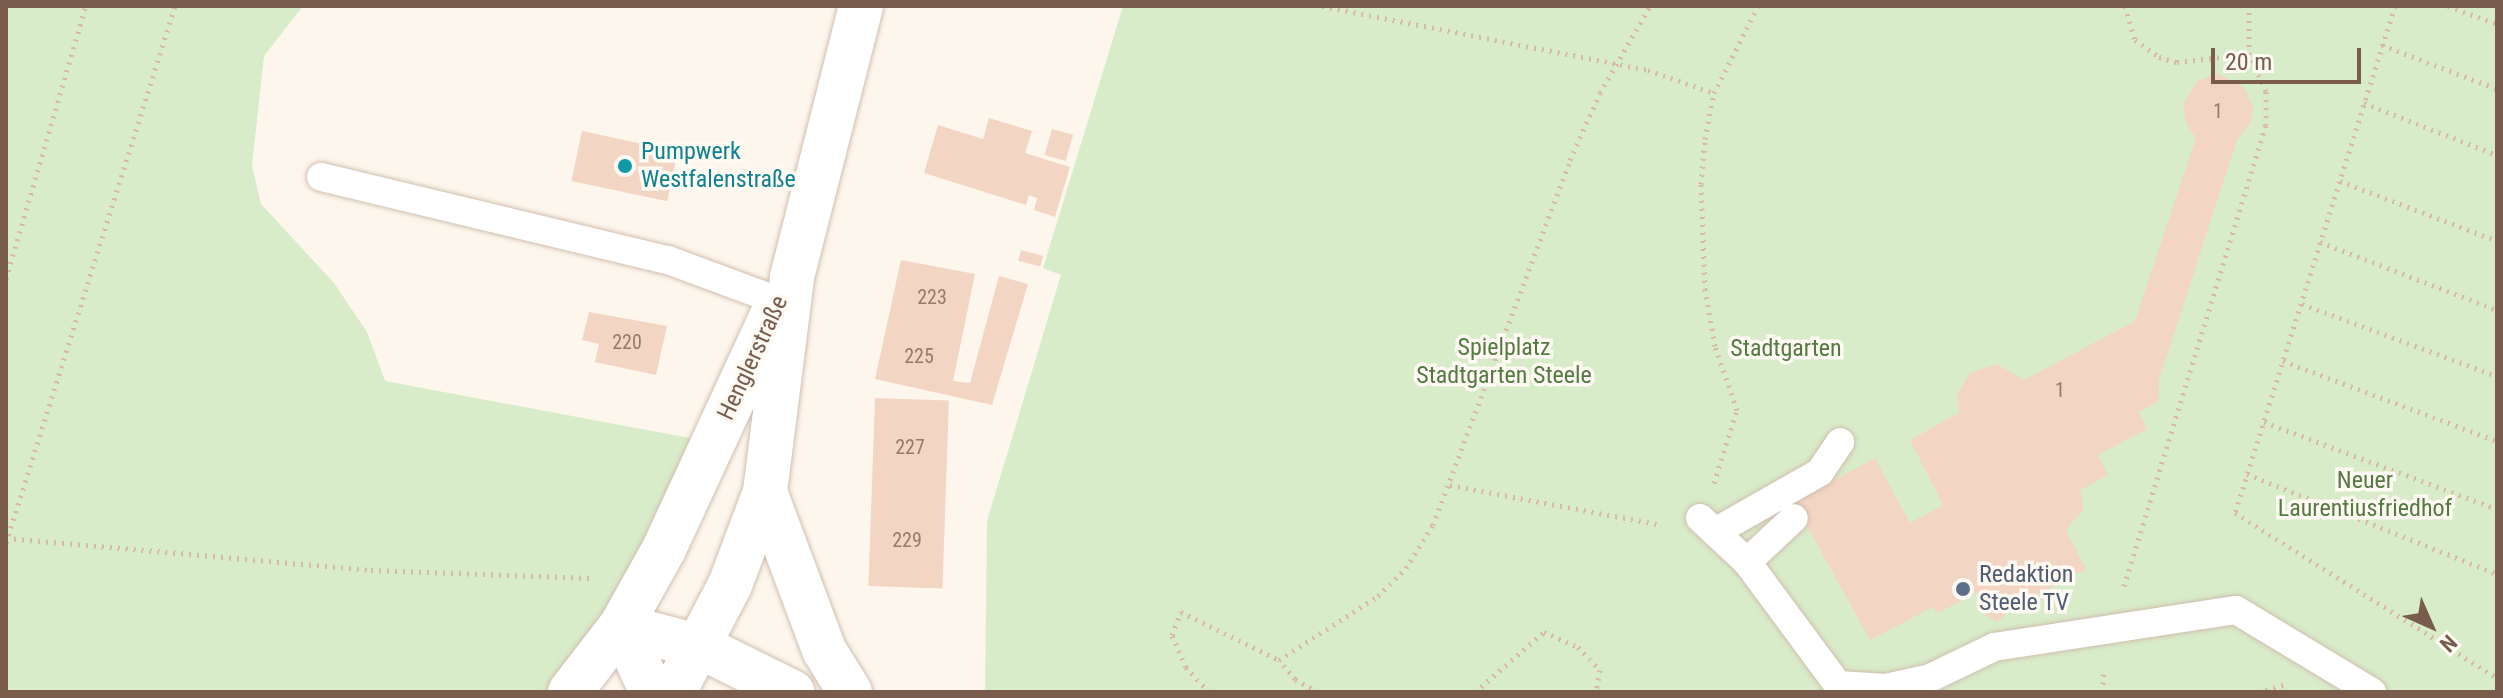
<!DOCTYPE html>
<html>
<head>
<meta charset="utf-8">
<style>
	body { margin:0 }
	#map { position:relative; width:2503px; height:698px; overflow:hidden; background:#fdf6ec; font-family:"Roboto Condensed",sans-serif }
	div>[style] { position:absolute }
	.green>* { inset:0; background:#d8ecc9 }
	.building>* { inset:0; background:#f3d5c3; transform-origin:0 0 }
	.path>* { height:5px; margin-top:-2.5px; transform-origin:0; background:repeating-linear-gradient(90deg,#d9b8a5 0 2px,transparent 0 8px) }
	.roads { filter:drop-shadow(0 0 2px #d1beb0) drop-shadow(0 0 2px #d1beb0) }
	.lane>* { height:28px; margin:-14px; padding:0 14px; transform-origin:14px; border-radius:14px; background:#fff }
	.street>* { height:44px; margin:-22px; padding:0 22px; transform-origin:22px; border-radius:22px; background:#fff }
	.secondary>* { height:44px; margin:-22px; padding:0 22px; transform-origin:22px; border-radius:22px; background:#fff }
	.dots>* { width:22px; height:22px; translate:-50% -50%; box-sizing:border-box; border:4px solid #fffaf3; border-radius:50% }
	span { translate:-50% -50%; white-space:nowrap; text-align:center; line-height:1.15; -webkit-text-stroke:7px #fffaf3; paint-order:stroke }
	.number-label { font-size:20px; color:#987a6a }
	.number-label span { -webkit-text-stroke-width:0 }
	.culture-label { font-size:24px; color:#0d838f }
	.left { translate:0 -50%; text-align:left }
	.park-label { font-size:24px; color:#537a41 }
	.street-label { font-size:24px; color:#7a5c4d }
	.service-label { font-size:24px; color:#4e5e75 }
	.frame { position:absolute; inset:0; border:8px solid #7a5c4d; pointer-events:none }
	.north { position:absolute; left:2391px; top:586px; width:80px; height:80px; -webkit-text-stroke:6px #fffaf3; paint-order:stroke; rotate:135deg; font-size:22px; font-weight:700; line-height:32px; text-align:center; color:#7a5c4d }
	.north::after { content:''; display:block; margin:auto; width:28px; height:36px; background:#7a5c4d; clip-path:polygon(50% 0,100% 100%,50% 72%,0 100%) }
	.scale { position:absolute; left:2211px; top:48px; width:150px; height:36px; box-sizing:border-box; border:4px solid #7a5c4d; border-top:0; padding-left:10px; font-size:24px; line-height:28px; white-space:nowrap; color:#7a5c4d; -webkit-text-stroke:6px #fffaf3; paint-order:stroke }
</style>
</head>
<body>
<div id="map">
	<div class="green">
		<i style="clip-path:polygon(6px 6px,303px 6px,264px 56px,252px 166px,261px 204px,334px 283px,367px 332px,385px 381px,711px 442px,564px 692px,6px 692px)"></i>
		<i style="clip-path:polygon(1123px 6px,2497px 6px,2497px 692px,985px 692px,987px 521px,1061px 275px,1043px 268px)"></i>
	</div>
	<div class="building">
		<i style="clip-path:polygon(2218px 74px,2244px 87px,2253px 107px,2251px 122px,2237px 140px,2159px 380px,2158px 402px,2139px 412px,2147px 429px,2098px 455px,2108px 475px,2081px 490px,2083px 510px,2066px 530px,2086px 569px,2014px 607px,1997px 622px,1976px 609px,1979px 592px,1938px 613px,1933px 607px,1870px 640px,1794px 502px,1875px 458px,1910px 523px,1943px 505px,1910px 440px,1959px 413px,1958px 393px,1970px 373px,1997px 364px,2024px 380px,2135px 321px,2196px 138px,2186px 123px,2183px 104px,2197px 81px)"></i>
		<i style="clip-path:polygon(989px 118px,1032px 131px,1025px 153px,1070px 167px,1055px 217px,1034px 210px,1037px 198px,1029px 195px,1026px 205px,924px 173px,938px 125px,983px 139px)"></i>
		<i style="left:1052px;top:129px;width:22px;height:27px;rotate:16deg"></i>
		<i style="left:582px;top:131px;width:98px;height:51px;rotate:12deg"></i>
		<i style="left:1021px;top:250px;width:23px;height:11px;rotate:15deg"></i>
		<i style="clip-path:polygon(901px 260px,975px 274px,953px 381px,970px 383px,999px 276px,1028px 284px,992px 405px,875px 379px)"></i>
		<i style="clip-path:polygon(589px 312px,667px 326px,656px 375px,595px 362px,599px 344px,582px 340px)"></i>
		<i style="left:875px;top:398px;width:74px;height:188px;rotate:2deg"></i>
	</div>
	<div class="path">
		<i style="left:1322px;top:6px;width:332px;rotate:11.1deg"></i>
		<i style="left:1648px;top:70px;width:70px;rotate:19.2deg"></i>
		<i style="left:2125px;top:6px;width:35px;rotate:74deg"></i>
		<i style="left:2135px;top:40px;width:29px;rotate:35deg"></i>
		<i style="left:2159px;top:57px;width:19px;rotate:16deg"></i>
		<i style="left:2177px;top:62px;width:72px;rotate:-6.3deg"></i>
		<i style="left:2395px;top:6px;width:532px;rotate:107.51deg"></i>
		<i style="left:2235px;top:513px;width:310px;rotate:32.2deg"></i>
		<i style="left:2448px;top:6px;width:52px;rotate:20.2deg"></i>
		<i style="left:2382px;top:45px;width:123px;rotate:20.9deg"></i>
		<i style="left:2364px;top:103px;width:143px;rotate:21.4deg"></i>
		<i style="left:2340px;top:181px;width:168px;rotate:20.9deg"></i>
		<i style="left:2320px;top:242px;width:190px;rotate:21deg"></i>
		<i style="left:6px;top:279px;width:284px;rotate:-73.7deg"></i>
		<i style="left:2302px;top:304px;width:208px;rotate:20.3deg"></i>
		<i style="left:2283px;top:361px;width:228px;rotate:20.5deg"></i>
		<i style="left:2264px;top:422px;width:249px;rotate:20.5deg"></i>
		<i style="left:2247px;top:474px;width:269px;rotate:21.8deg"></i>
		<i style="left:1714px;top:483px;width:77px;rotate:-72.5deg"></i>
		<i style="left:1737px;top:410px;width:68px;rotate:-109deg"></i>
		<i style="left:1715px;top:346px;width:57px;rotate:-100.1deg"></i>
		<i style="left:1705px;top:290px;width:106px;rotate:-92.2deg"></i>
		<i style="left:1701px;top:184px;width:45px;rotate:-84.9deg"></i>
		<i style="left:1705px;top:139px;width:47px;rotate:-78.9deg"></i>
		<i style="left:1714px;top:93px;width:97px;rotate:-63.2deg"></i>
		<i style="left:1450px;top:485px;width:215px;rotate:10.7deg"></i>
		<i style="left:6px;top:538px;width:366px;rotate:5deg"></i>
		<i style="left:371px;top:570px;width:220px;rotate:2.1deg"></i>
		<i style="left:6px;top:543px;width:563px;rotate:-72.53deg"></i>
		<i style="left:2124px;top:586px;width:482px;rotate:-72.9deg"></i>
		<i style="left:2266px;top:125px;width:34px;rotate:-90deg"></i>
		<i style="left:2266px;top:91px;width:41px;rotate:-114.7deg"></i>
		<i style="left:2249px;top:54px;width:48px;rotate:-90deg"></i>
		<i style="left:1209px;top:692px;width:34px;rotate:-133deg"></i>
		<i style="left:1186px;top:667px;width:35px;rotate:-114deg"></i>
		<i style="left:1172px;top:635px;width:25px;rotate:-69deg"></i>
		<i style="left:1181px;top:612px;width:109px;rotate:26.1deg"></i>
		<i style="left:1318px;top:692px;width:26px;rotate:-151deg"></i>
		<i style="left:1295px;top:679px;width:25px;rotate:-130deg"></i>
		<i style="left:1279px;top:660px;width:118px;rotate:-32.9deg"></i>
		<i style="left:1378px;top:596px;width:40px;rotate:-45deg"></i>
		<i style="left:1406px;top:568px;width:51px;rotate:-57.9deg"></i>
		<i style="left:1433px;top:525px;width:390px;rotate:-69.4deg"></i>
		<i style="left:1570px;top:160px;width:73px;rotate:-65.9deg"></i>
		<i style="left:1600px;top:93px;width:100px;rotate:-60.1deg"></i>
		<i style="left:1475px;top:692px;width:91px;rotate:-41deg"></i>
		<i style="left:1544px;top:632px;width:37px;rotate:24deg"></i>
		<i style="left:1578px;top:647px;width:32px;rotate:46deg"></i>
		<i style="left:1600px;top:670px;width:22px;rotate:100deg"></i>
		<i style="left:2103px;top:692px;width:23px;rotate:-88deg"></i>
		<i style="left:2258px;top:692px;width:27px;rotate:-15deg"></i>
	</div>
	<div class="roads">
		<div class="lane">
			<i style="left:321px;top:177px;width:357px;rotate:13.5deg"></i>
			<i style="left:668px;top:260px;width:118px;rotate:20.3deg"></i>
			<i style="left:1700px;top:518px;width:64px;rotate:43.1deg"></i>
			<i style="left:1747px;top:562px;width:153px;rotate:53.5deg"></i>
			<i style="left:1838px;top:685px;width:48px;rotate:3.6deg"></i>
			<i style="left:1886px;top:688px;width:45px;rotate:-12.8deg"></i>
			<i style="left:1930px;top:678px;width:71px;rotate:-25.8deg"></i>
			<i style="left:1994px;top:647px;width:245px;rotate:-8.7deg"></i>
			<i style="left:2236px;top:610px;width:159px;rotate:31.1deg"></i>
			<i style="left:1715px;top:532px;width:121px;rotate:-29.7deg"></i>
			<i style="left:1820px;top:472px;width:36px;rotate:-56deg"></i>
			<i style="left:1747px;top:562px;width:64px;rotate:-43.1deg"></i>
		</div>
		<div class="street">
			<i style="left:765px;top:492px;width:169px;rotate:69.5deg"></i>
			<i style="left:824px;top:650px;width:49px;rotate:58.2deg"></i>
			<i style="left:621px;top:626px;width:83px;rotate:14.7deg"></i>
			<i style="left:701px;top:647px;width:102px;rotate:26.3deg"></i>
			<i style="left:621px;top:626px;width:73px;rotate:64.8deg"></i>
		</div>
		<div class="secondary">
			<i style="left:570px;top:692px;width:83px;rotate:-52.3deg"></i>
			<i style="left:621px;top:626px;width:88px;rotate:-60.8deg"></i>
			<i style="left:664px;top:549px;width:262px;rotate:-65.2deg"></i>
			<i style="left:674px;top:692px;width:121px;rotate:-62.4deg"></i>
			<i style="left:730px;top:585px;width:99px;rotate:-69.4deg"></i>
			<i style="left:765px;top:492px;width:217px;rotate:-82.8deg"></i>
			<i style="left:792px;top:277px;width:280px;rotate:-75.7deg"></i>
		</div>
	</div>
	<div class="dots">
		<i style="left:625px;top:166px;background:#0f9aa8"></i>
		<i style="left:1963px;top:589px;background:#5c6f8a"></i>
	</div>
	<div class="number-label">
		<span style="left:2218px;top:111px">1</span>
		<span style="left:932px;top:297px">223</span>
		<span style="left:627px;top:342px">220</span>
		<span style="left:919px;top:356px">225</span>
		<span style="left:2060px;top:390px">1</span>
		<span style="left:910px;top:447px">227</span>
		<span style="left:907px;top:540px">229</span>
	</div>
	<div class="culture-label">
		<span class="left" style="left:641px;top:166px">Pumpwerk<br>Westfalenstraße</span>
	</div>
	<div class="park-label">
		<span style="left:1504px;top:362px">Spielplatz<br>Stadtgarten Steele</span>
		<span style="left:1786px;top:349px">Stadtgarten</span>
		<span style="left:2365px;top:495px">Neuer<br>Laurentiusfriedhof</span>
	</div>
	<div class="street-label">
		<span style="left:753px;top:358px;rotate:-65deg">Henglerstraße</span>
	</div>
	<div class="service-label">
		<span class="left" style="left:1979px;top:589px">Redaktion<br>Steele TV</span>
	</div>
	<div class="frame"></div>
	<div class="north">N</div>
	<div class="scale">20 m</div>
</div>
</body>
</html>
